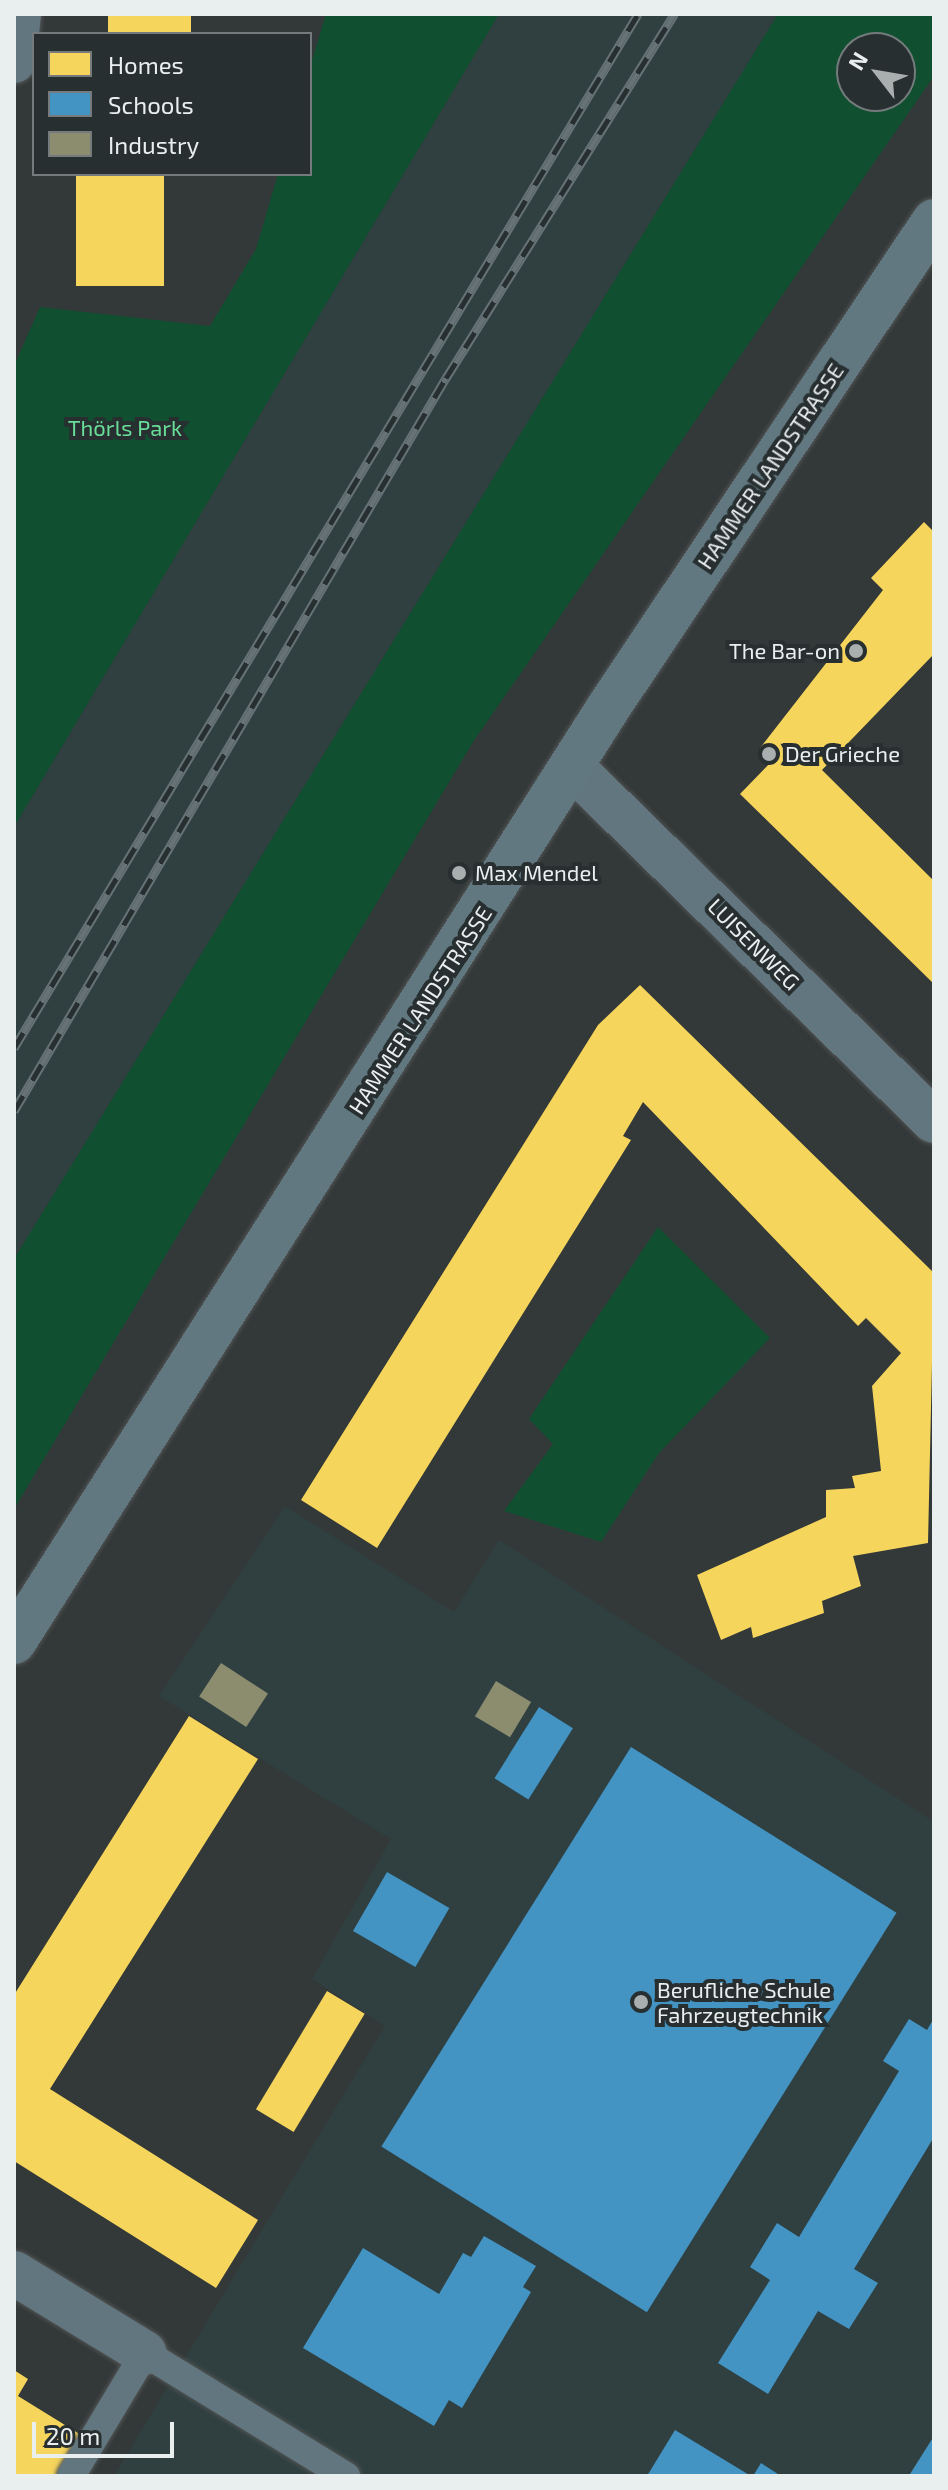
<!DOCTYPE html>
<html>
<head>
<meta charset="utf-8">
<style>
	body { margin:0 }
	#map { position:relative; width:948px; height:2490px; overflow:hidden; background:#333838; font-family:"Exo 2",sans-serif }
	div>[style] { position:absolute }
	.built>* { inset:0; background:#304041 }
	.green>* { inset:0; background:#105031 }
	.homes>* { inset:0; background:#f6d55c; transform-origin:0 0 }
	.schools>* { inset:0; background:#4393c3; transform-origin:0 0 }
	.industry>* { inset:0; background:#8c8c6e; transform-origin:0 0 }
	.roads { filter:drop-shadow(0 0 2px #515454) drop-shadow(0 0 2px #515454) }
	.lane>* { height:28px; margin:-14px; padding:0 14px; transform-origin:14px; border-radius:14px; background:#62767f }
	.street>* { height:44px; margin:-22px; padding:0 22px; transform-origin:22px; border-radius:22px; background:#62767f }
	.secondary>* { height:44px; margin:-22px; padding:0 22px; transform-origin:22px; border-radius:22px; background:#617880 }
	.rail>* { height:9px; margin-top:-4.5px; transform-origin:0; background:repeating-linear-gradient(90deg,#272f30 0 18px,#667275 0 36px); box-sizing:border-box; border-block:2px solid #667275 }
	.dots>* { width:22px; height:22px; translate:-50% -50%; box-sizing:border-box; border:4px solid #272f30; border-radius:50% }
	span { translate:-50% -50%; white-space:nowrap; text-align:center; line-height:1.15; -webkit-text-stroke:8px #272f30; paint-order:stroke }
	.park-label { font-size:22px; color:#68de99 }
	.street-label { font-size:22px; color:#e9eeef }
	.poi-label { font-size:22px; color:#e9eeef }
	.right { translate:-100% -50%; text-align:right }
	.left { translate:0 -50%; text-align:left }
	.frame { position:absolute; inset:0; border:16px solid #e9eeef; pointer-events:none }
	.legend { position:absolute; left:32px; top:32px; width:280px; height:144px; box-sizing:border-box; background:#272f30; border:2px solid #757b7c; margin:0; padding:10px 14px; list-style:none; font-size:24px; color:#e9eeef }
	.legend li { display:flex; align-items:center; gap:16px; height:40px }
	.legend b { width:40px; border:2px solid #757b7c }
	.north { position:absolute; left:836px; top:32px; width:80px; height:80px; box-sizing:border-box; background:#272f30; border:2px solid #757b7c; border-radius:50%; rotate:301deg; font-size:22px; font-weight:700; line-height:32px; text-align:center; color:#e9eeef }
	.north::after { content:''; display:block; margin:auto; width:28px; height:36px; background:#a9aeaf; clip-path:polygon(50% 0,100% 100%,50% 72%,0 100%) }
	.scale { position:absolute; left:32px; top:2422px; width:142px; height:36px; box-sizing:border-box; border:4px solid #e9eeef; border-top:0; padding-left:10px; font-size:24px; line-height:28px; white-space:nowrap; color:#e9eeef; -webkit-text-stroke:6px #272f30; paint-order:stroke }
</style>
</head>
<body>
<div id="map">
	<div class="built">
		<i style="clip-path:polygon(499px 14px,778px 14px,14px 1259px,14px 827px)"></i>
		<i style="clip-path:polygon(285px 1506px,454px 1612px,499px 1540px,934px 1822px,934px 2476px,114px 2476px,385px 2026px,312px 1979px,391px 1839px,159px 1696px)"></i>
	</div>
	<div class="green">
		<i style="clip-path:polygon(326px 14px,499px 14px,14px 827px,14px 366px,40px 307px,210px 326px,256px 249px,278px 174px,310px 174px,310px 67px)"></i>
		<i style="clip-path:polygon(evenodd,778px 14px,934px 14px,934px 76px,473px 742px,14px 1509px,14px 1259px,778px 14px,852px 48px,900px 48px,900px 96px,852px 96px,852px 48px)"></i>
		<i style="clip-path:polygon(658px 1227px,770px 1338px,659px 1453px,601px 1542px,504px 1511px,553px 1444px,529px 1419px)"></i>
	</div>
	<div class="homes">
		<i style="left:108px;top:14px;width:83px;height:20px"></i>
		<i style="left:76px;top:174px;width:88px;height:112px"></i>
		<i style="clip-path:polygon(924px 522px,934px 532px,934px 654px,822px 770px,934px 881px,934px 984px,740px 794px,773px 760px,760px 748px,883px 590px,871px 578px)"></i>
		<i style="clip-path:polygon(640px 985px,934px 1273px,928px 1543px,853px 1556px,861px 1586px,822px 1601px,824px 1613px,753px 1638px,751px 1627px,721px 1640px,697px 1575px,826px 1517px,826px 1490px,855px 1488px,852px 1476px,881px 1471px,872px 1386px,901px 1353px,866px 1318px,858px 1326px,643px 1102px,623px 1136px,631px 1140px,377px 1548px,301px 1500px,598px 1025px)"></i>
		<i style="clip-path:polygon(189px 1716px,258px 1759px,50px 2089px,258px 2220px,216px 2288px,14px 2161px,14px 1995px)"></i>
		<i style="left:327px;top:1991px;width:44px;height:138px;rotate:31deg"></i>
		<i style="clip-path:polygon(14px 2370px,28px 2379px,18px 2396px,86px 2438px,62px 2476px,14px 2476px)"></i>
	</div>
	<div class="schools">
		<i style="left:539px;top:1707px;width:40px;height:84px;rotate:32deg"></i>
		<i style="left:631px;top:1747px;width:313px;height:471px;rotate:32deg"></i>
		<i style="left:387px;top:1872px;width:72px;height:68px;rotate:30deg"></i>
		<i style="clip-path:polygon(934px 2018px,934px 2137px,854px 2269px,878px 2283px,849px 2329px,818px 2311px,768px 2394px,718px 2363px,770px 2280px,750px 2267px,777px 2223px,799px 2237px,899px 2071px,883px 2061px,909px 2019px,927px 2030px)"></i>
		<i style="clip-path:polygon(484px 2236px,536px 2266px,523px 2287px,531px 2292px,462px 2408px,449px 2400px,434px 2426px,303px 2348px,363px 2248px,439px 2294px,463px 2253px,471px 2257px)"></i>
		<i style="clip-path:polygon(675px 2430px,751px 2476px,647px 2476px)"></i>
		<i style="clip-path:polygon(934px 2436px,934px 2476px,914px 2476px,910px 2474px)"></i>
		<i style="clip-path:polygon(761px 2463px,781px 2476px,753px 2476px)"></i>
	</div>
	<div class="industry">
		<i style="left:221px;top:1663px;width:56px;height:40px;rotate:33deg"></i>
		<i style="left:496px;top:1681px;width:41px;height:41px;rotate:31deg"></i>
	</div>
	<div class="roads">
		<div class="lane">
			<i style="left:71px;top:2476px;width:144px;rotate:-59deg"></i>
			<i style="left:145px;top:2353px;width:236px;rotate:31.5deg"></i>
		</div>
		<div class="street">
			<i style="left:14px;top:61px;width:47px;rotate:-83.9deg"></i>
			<i style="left:573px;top:768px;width:505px;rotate:44.36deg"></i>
			<i style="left:14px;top:2273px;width:153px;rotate:31.4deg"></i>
		</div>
		<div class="secondary">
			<i style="left:14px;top:1642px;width:1107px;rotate:-57.54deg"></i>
			<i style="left:608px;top:708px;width:586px;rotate:-56.2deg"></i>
		</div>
	</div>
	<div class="rail">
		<i style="left:14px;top:1048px;width:1208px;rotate:-58.89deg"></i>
		<i style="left:14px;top:1111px;width:851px;rotate:-59.49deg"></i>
		<i style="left:446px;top:378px;width:430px;rotate:-57.9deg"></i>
	</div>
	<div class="dots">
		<i style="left:856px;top:651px;background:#a9aeaf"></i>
		<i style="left:769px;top:754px;background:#a9aeaf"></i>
		<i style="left:459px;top:873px;background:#a9aeaf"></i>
		<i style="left:641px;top:2002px;background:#a9aeaf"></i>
	</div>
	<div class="park-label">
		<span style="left:125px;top:428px">Thörls Park</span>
	</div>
	<div class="street-label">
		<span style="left:770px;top:466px;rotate:-56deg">HAMMER LANDSTRASSE</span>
		<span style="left:754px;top:944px;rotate:45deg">LUISENWEG</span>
		<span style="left:420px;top:1010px;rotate:-57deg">HAMMER LANDSTRASSE</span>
	</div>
	<div class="poi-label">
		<span class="right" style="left:840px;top:651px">The Bar-on</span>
		<span class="left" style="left:785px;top:754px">Der Grieche</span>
		<span class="left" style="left:475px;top:873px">Max Mendel</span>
		<span class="left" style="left:657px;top:2002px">Berufliche Schule<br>Fahrzeugtechnik</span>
	</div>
	<div class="frame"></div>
	<ul class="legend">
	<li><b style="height:22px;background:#f6d55c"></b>Homes</li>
	<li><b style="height:22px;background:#4393c3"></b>Schools</li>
	<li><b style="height:22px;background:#8c8c6e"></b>Industry</li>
	</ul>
	<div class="north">N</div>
	<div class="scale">20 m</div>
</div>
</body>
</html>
